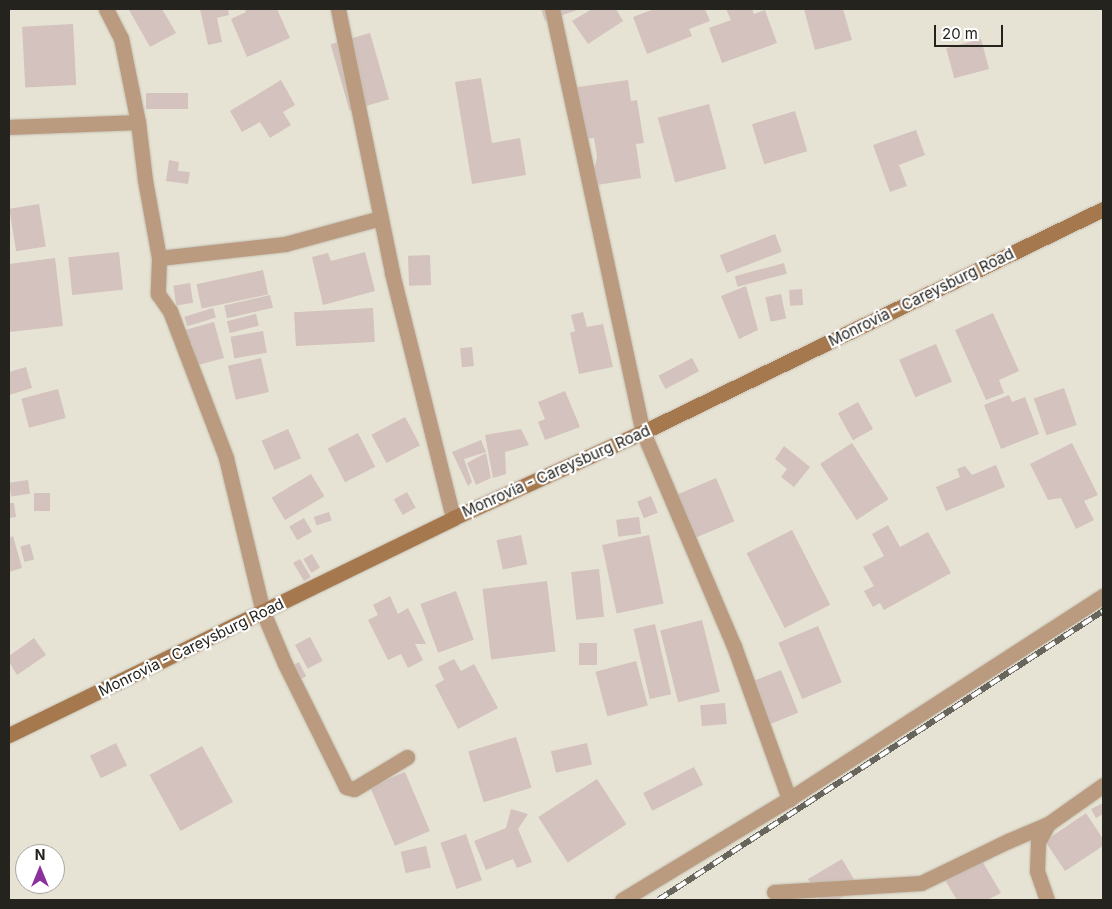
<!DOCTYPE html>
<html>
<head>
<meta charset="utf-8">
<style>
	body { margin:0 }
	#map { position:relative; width:1112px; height:909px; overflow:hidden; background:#e7e3d4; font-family:Inter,sans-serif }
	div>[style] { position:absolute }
	.building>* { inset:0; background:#d3c2bd; transform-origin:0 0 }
	.roads { filter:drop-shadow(0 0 1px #c4c0b3) drop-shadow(0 0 1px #c4c0b3) }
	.street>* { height:15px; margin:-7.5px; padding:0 7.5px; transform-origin:7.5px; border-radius:7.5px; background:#bb9b7f }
	.secondary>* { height:15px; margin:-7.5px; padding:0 7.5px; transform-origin:7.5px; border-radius:7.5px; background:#a6784d }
	.rail>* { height:5.5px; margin-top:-2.75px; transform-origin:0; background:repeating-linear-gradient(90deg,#fff 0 11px,#67655c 0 22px); box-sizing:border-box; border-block:1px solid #67655c }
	span { translate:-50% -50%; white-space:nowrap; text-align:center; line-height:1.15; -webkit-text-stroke:4.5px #fff; paint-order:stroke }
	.street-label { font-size:15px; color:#24231e }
	.frame { position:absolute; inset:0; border:10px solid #24231e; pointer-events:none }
	.north { position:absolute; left:15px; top:844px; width:50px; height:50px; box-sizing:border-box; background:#fff; border:1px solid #a7a7a5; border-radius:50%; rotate:0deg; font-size:14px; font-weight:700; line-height:20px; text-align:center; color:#24231e }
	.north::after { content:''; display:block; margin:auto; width:18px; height:22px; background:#8b319d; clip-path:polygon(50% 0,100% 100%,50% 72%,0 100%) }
	.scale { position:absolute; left:934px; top:25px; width:69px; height:22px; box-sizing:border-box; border:2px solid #24231e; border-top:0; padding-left:6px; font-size:15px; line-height:18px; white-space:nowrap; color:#24231e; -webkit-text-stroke:4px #fff; paint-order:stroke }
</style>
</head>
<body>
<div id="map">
	<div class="building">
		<i style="clip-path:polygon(131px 9px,162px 9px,176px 33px,150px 47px,129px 10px)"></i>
		<i style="clip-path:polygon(200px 9px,228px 9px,229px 15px,217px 18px,222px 42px,208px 45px)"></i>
		<i style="clip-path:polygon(245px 9px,277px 9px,290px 38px,247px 57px,231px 19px,246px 12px)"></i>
		<i style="clip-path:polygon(541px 9px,580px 9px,545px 21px)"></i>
		<i style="clip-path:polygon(592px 9px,616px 9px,623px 21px,588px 44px,572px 21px)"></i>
		<i style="clip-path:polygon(654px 9px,705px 9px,710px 21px,689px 29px,692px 36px,647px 54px,633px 17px)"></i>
		<i style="clip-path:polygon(726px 9px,752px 9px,754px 14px,765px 10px,777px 43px,722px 63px,709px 28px,731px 20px)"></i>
		<i style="clip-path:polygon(804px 9px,843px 9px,852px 40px,815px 50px)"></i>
		<i style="left:73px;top:24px;width:61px;height:51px;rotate:87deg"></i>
		<i style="left:370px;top:33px;width:69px;height:41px;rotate:74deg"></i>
		<i style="left:981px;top:39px;width:31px;height:36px;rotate:75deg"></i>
		<i style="clip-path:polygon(481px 78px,492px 143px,520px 138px,526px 175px,472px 184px,455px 82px)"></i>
		<i style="clip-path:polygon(281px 80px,295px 105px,283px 112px,291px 125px,270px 138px,260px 122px,242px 132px,230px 111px)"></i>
		<i style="clip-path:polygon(628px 80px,631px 101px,637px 100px,644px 143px,636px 144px,641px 178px,591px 186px,597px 157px,594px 138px,585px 139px,571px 88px)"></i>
		<i style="left:188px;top:93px;width:16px;height:42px;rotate:90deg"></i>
		<i style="left:709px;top:104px;width:67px;height:53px;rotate:75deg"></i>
		<i style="left:795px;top:111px;width:42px;height:45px;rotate:73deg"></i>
		<i style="clip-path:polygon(916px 130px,925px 155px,899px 165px,907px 186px,890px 192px,873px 145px)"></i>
		<i style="clip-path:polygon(169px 160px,179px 162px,178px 171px,190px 172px,188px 184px,166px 181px)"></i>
		<i style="left:39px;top:204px;width:43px;height:30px;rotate:81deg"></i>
		<i style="left:775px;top:234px;width:19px;height:59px;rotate:69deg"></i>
		<i style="left:119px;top:252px;width:38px;height:51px;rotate:84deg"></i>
		<i style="clip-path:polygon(365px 252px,375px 291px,323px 305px,312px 257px,328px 253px,331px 261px)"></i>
		<i style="left:430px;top:255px;width:30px;height:22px;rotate:88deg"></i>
		<i style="clip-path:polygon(55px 258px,63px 326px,9px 332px,9px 264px)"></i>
		<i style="left:784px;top:263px;width:11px;height:51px;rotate:75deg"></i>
		<i style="left:263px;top:270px;width:25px;height:68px;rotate:78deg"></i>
		<i style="left:190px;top:283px;width:20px;height:17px;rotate:81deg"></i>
		<i style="clip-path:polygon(746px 286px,758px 330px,739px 339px,721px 296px)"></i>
		<i style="left:802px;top:289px;width:16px;height:13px;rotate:86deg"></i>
		<i style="left:781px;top:294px;width:25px;height:16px;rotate:78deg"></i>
		<i style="left:270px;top:295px;width:13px;height:47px;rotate:77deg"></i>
		<i style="left:213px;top:308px;width:10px;height:30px;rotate:73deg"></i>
		<i style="left:373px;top:308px;width:34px;height:79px;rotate:87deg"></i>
		<i style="clip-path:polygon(583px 312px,587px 327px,603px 324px,613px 367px,579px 374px,570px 333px,575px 331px,571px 315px)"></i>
		<i style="clip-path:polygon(993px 313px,1019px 371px,999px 380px,1004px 393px,986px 400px,955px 330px)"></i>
		<i style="left:256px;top:314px;width:12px;height:30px;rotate:76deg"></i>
		<i style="clip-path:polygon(214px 322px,224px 358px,198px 365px,191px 342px,188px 343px,185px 330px)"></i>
		<i style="left:263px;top:331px;width:22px;height:33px;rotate:80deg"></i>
		<i style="left:936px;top:344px;width:41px;height:40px;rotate:67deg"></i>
		<i style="left:472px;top:347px;width:19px;height:12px;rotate:84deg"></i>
		<i style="left:261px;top:358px;width:35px;height:34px;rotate:77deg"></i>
		<i style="left:692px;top:358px;width:15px;height:38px;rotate:62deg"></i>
		<i style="clip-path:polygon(26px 367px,32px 388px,9px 395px,9px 372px)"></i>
		<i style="left:1064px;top:388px;width:39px;height:32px;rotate:71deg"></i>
		<i style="left:58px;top:389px;width:30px;height:38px;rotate:75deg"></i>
		<i style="clip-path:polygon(565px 391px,580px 427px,545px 440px,538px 422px,545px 419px,538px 402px)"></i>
		<i style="clip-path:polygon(1009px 395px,1012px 402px,1025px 397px,1039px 434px,1001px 449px,984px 405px)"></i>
		<i style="left:858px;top:402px;width:31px;height:23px;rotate:61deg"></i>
		<i style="left:405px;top:417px;width:32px;height:38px;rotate:62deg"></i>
		<i style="left:288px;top:429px;width:32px;height:29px;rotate:66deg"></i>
		<i style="clip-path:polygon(521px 429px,529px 445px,505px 452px,506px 474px,493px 478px,485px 435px)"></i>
		<i style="left:358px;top:433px;width:38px;height:34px;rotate:63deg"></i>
		<i style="clip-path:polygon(481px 440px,486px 452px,464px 459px,472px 482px,468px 486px,452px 452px)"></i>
		<i style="left:852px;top:443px;width:67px;height:38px;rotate:57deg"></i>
		<i style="clip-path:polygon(1072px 443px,1098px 495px,1084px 501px,1094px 520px,1076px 529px,1061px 498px,1048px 500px,1030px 464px)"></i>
		<i style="clip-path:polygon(784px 446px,810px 467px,794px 487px,781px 477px,787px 469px,775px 459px)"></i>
		<i style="clip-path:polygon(486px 453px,491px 478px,476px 485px,467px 463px)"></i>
		<i style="clip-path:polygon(996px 465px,1005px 487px,946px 511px,936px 487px,960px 477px,957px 469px,965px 466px,972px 475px)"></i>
		<i style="left:311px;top:474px;width:26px;height:46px;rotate:59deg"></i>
		<i style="left:716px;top:478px;width:47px;height:42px;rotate:67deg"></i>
		<i style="left:28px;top:480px;width:14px;height:19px;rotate:82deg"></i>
		<i style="left:407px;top:492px;width:18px;height:15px;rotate:61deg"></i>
		<i style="left:34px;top:493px;width:16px;height:18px"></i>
		<i style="left:651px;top:496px;width:18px;height:15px;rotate:68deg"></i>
		<i style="clip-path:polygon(9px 503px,14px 503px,16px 517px,9px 518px)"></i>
		<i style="left:329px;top:512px;width:9px;height:16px;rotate:72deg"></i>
		<i style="left:639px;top:517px;width:17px;height:23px;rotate:83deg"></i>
		<i style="left:304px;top:518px;width:16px;height:17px;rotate:60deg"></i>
		<i style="clip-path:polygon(888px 525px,900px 547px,928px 532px,951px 573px,884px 610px,880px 603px,873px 607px,864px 591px,874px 586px,863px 567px,884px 556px,872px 534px)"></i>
		<i style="left:792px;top:530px;width:84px;height:51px;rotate:63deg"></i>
		<i style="left:521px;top:535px;width:30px;height:25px;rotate:78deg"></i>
		<i style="left:649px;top:535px;width:70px;height:48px;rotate:78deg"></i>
		<i style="clip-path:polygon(13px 536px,22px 568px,9px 572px,9px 538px)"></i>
		<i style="left:30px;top:544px;width:16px;height:10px;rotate:75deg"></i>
		<i style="left:312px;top:554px;width:16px;height:10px;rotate:60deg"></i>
		<i style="left:300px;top:559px;width:21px;height:8px;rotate:59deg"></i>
		<i style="left:599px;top:569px;width:48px;height:28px;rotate:84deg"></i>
		<i style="left:547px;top:581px;width:71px;height:65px;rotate:83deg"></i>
		<i style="left:456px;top:591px;width:52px;height:38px;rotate:70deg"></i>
		<i style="clip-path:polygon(390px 596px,398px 614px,408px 608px,426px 644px,415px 644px,423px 660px,408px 668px,401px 654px,388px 660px,368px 620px,378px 615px,373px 605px)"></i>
		<i style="left:702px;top:620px;width:74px;height:43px;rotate:76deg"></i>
		<i style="left:655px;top:624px;width:72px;height:22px;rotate:77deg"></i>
		<i style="left:818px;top:626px;width:61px;height:43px;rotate:67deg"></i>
		<i style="left:310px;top:637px;width:27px;height:17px;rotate:62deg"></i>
		<i style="clip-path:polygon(34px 638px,46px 655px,17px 675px,9px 662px,9px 656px)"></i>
		<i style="left:579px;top:643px;width:18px;height:22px"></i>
		<i style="clip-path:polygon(454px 659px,461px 671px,474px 664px,498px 708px,458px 729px,435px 685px,444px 680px,438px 667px)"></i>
		<i style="left:636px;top:661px;width:46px;height:42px;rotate:75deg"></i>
		<i style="left:299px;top:662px;width:16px;height:9px;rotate:63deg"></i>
		<i style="left:781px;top:670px;width:46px;height:30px;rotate:68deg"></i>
		<i style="left:725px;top:703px;width:21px;height:25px;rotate:85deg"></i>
		<i style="left:516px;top:737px;width:53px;height:50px;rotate:73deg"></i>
		<i style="left:116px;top:743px;width:25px;height:29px;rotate:64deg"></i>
		<i style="left:587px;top:743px;width:22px;height:37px;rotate:77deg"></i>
		<i style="left:202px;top:746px;width:64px;height:60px;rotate:61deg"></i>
		<i style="left:694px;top:767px;width:20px;height:57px;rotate:63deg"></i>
		<i style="left:405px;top:772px;width:64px;height:38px;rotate:67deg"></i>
		<i style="left:597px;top:779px;width:54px;height:70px;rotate:57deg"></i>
		<i style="clip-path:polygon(1103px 803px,1103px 814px,1096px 818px,1091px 809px)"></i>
		<i style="clip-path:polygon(511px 809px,528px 814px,518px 829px,532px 862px,517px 868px,513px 859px,486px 870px,474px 841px,506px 828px)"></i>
		<i style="clip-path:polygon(1086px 813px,1103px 839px,1103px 846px,1065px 871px,1045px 841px)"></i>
		<i style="left:466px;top:834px;width:49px;height:27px;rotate:71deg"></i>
		<i style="left:426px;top:846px;width:22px;height:26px;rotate:77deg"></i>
		<i style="clip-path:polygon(978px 854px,1001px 893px,987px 900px,957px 900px,942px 875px)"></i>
		<i style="clip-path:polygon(842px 859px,859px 888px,837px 900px,820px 900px,808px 879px)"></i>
	</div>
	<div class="roads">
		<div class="street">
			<i style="left:106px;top:9px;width:33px;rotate:63deg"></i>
			<i style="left:121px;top:38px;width:86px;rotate:78.6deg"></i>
			<i style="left:138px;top:122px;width:58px;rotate:83.1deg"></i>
			<i style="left:145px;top:180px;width:79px;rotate:79.8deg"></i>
			<i style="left:159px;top:258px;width:36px;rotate:92deg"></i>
			<i style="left:158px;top:294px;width:21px;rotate:55deg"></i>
			<i style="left:170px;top:311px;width:157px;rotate:69.1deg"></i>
			<i style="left:226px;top:458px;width:158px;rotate:76.5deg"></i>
			<i style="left:263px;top:612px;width:56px;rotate:67.1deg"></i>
			<i style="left:285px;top:664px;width:137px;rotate:63.6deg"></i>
			<i style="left:346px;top:787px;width:8px;rotate:14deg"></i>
			<i style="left:354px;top:789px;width:62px;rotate:-31.1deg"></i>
			<i style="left:338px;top:9px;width:269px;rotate:78.4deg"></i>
			<i style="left:392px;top:273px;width:252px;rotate:76deg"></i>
			<i style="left:552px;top:9px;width:433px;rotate:77.9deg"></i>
			<i style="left:643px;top:432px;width:233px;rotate:67deg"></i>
			<i style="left:734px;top:646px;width:163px;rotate:70.2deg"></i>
			<i style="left:9px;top:127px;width:129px;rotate:-2.2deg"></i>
			<i style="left:159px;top:258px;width:127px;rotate:-6.3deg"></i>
			<i style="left:285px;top:244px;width:99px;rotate:-15.2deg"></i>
			<i style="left:774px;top:892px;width:147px;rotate:-3.5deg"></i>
			<i style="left:921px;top:883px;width:97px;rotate:-25.8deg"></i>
			<i style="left:1008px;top:841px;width:43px;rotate:-23deg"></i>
			<i style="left:622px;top:900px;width:195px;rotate:-31.2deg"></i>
			<i style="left:789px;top:799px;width:374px;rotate:-32.9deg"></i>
			<i style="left:1047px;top:900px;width:31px;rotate:-109deg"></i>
			<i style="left:1037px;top:871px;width:29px;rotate:-88deg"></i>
			<i style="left:1038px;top:842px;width:21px;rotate:-61deg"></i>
			<i style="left:1048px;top:824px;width:67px;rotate:-35.3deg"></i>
		</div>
		<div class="secondary">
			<i style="left:9px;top:735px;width:494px;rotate:-26deg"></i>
			<i style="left:453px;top:518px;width:209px;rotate:-24.4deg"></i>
			<i style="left:643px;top:432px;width:511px;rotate:-25.86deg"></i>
		</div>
	</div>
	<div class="rail">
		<i style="left:658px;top:900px;width:531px;rotate:-33deg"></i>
	</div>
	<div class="street-label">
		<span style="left:921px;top:297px;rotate:-26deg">Monrovia - Careysburg Road</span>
		<span style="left:556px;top:471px;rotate:-24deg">Monrovia - Careysburg Road</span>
		<span style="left:191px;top:647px;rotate:-26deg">Monrovia - Careysburg Road</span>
	</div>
	<div class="frame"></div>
	<div class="north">N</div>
	<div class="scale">20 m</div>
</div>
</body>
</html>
